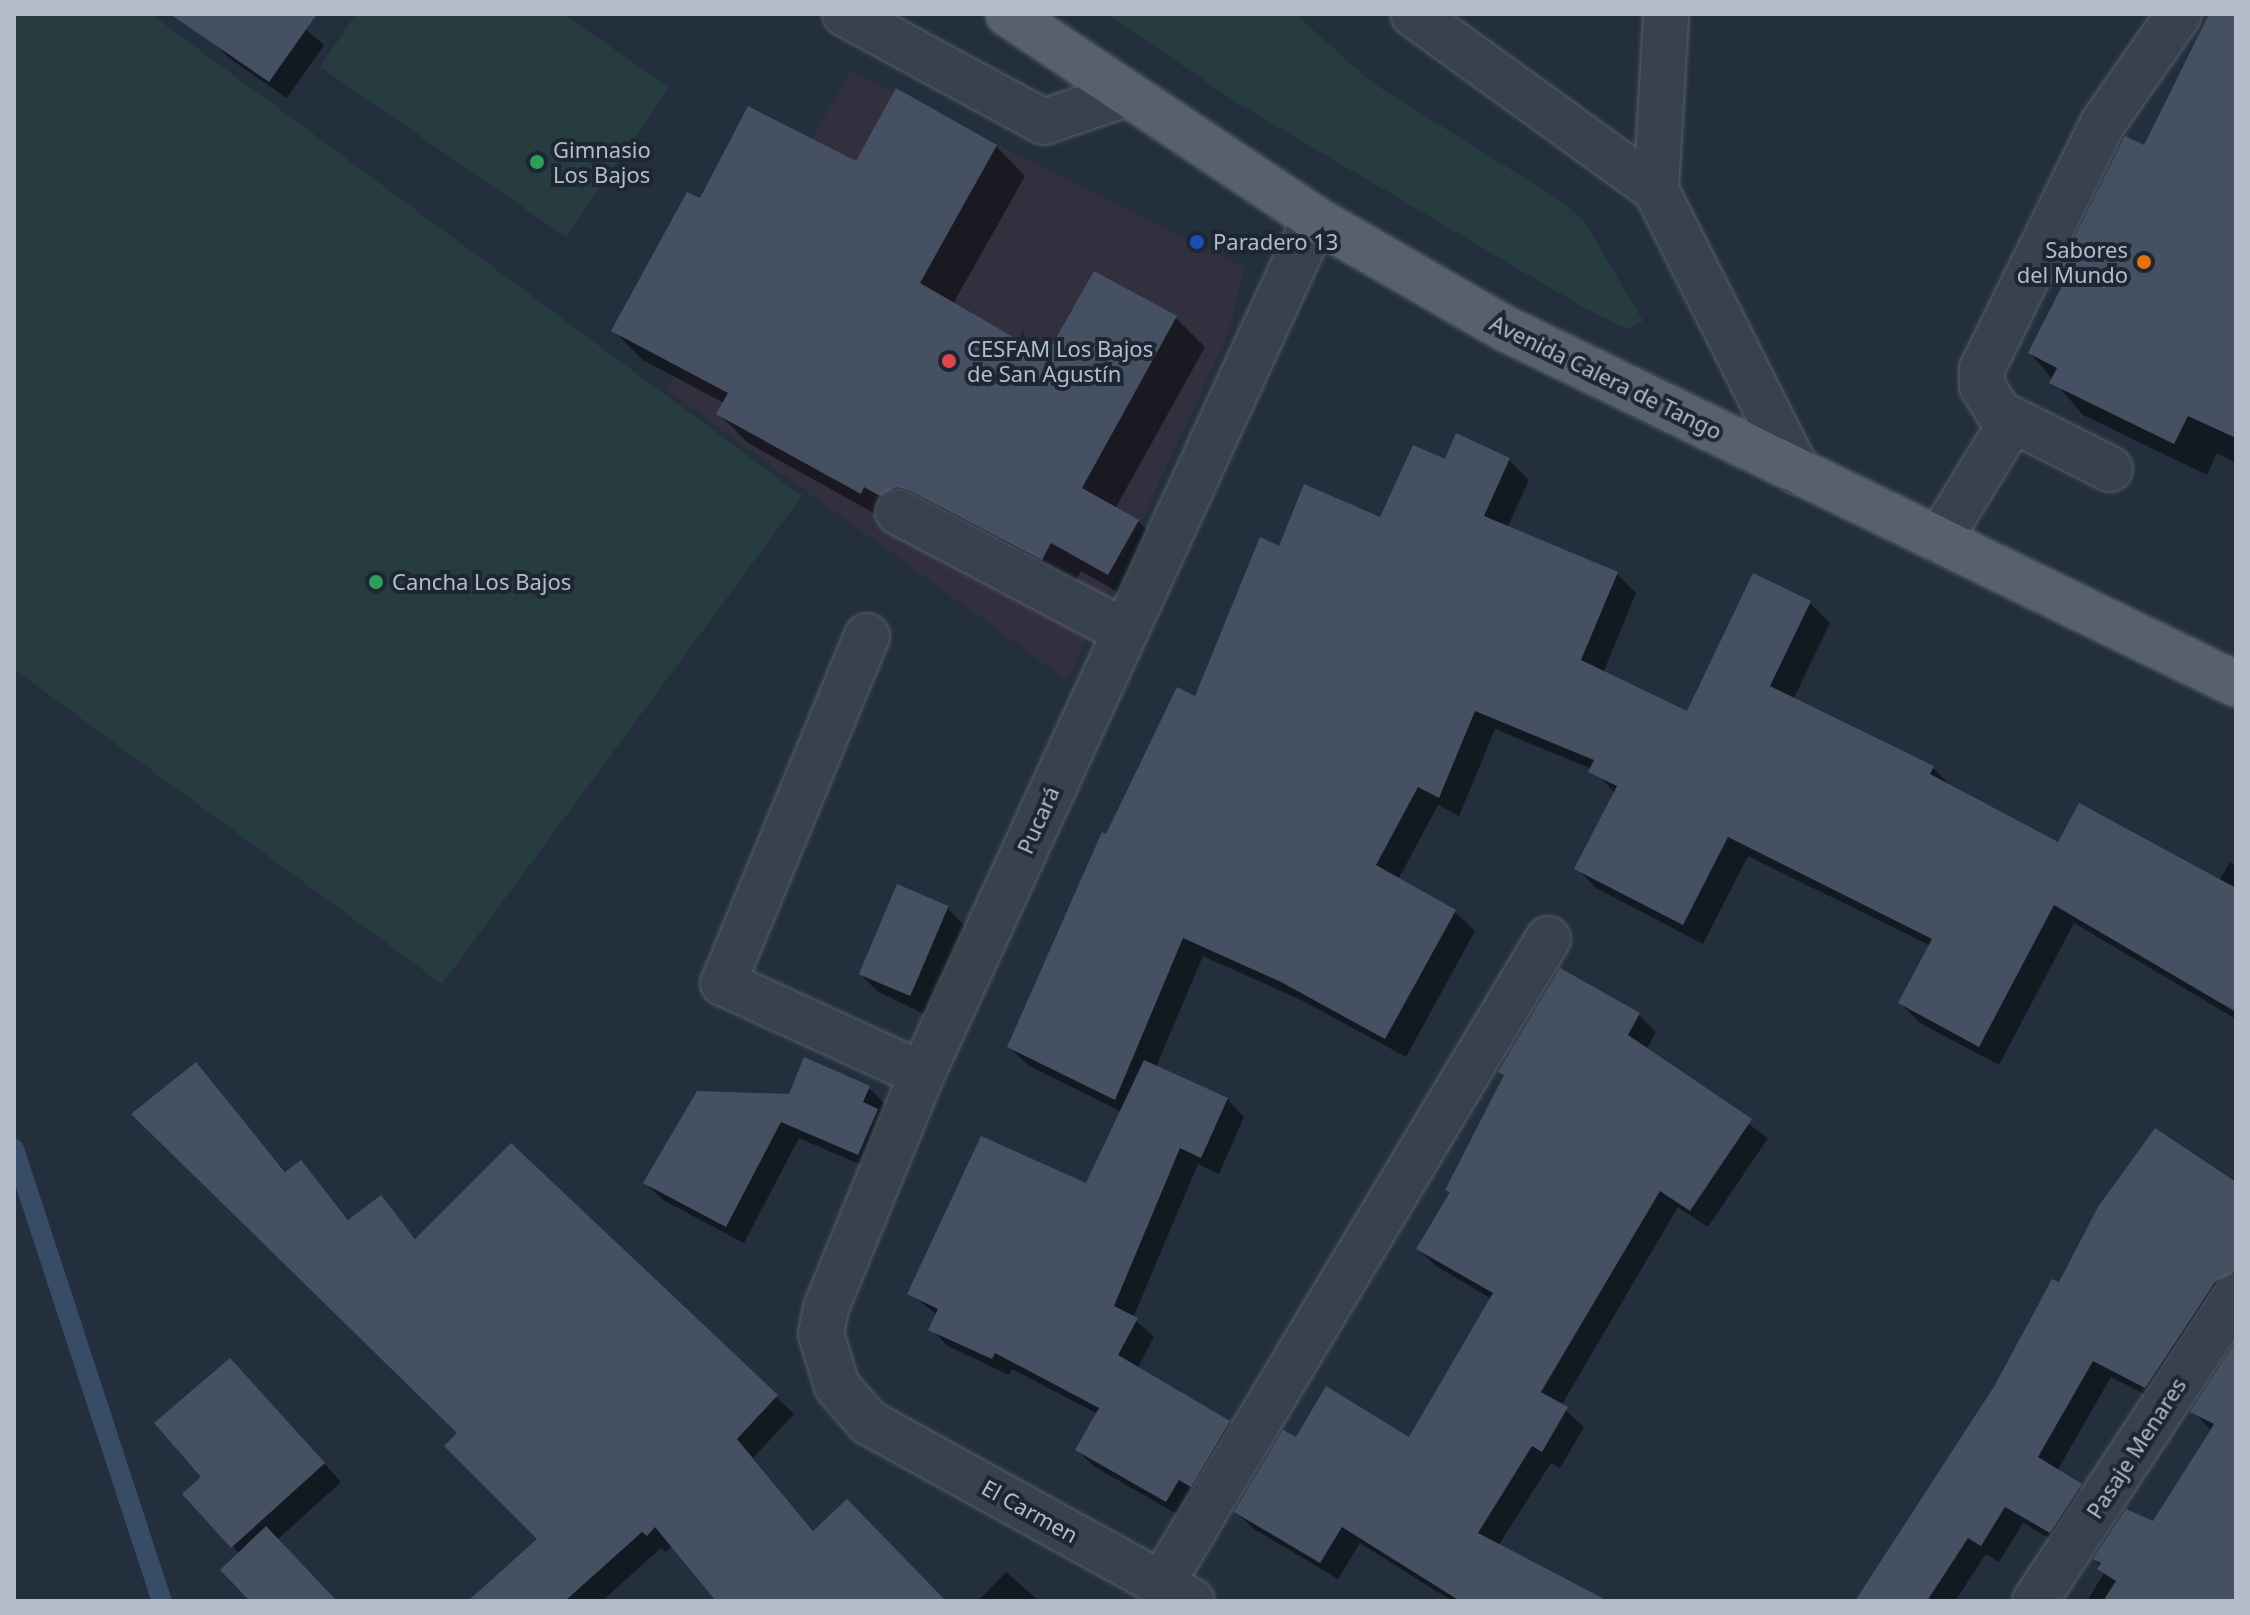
<!DOCTYPE html>
<html>
<head>
<meta charset="utf-8">
<style>
	body { margin:0 }
	#map { position:relative; width:2250px; height:1615px; overflow:hidden; background:#242f3e; font-family:"Noto Sans",sans-serif }
	div>[style] { position:absolute }
	.medical>* { inset:0; background:#32303f }
	.green>* { inset:0; background:#263c3f }
	.shadow>* { inset:0; background:#0007 }
	.stream>* { height:20px; margin:-10px; padding:0 10px; transform-origin:10px; border-radius:10px; background:#394c67 }
	.building>* { inset:0; background:#455162; transform-origin:0 0 }
	.roads { filter:drop-shadow(0 0 2px #565f6c) drop-shadow(0 0 2px #565f6c) }
	.minor>* { height:44px; margin:-22px; padding:0 22px; transform-origin:22px; border-radius:22px; background:#38414e }
	.major>* { height:44px; margin:-22px; padding:0 22px; transform-origin:22px; border-radius:22px; background:#56606e }
	.dots>* { width:22px; height:22px; translate:-50% -50%; box-sizing:border-box; border:4px solid #1d2633; border-radius:50% }
	span { translate:-50% -50%; white-space:nowrap; text-align:center; line-height:1.15; -webkit-text-stroke:8px #1d2633; paint-order:stroke }
	.poi-label { font-size:22px; color:#b4bcc9 }
	.left { translate:0 -50%; text-align:left }
	.right { translate:-100% -50%; text-align:right }
	.street-label { font-size:22px; color:#b4bcc9 }
	.frame { position:absolute; inset:0; border:16px solid #b4bcc9; pointer-events:none }
</style>
</head>
<body>
<div id="map">
	<div class="medical">
		<i style="clip-path:polygon(851px 71px,1244px 268px,1229px 333px,1067px 680px,667px 390px)"></i>
	</div>
	<div class="green">
		<i style="clip-path:polygon(14px 14px,151px 14px,802px 496px,442px 984px,14px 669px)"></i>
		<i style="clip-path:polygon(356px 14px,563px 14px,669px 87px,566px 237px,320px 67px)"></i>
		<i style="clip-path:polygon(1107px 14px,1295px 14px,1374px 84px,1561px 201px,1584px 221px,1643px 321px,1627px 329px,1581px 306px,1239px 104px)"></i>
	</div>
	<div class="shadow">
		<i style="clip-path:polygon(201px 14px,288px 14px,324px 45px,287px 98px,229px 58px,212px 41px)"></i>
		<i style="clip-path:polygon(2236px 30px,2236px 463px,2217px 453px,2207px 475px,2083px 415px,2030px 353px,2063px 289px,2055px 281px,2145px 148px)"></i>
		<i style="clip-path:polygon(996px 146px,1025px 176px,953px 304px,1047px 358px,1176px 318px,1205px 347px,1115px 509px,1138px 521px,1167px 551px,1137px 603px,1081px 571px,1072px 588px,890px 522px,748px 443px,718px 413px,724px 403px,643px 360px,614px 331px,700px 201px,857px 164px)"></i>
		<i style="clip-path:polygon(1457px 436px,1509px 460px,1529px 480px,1507px 528px,1616px 573px,1636px 593px,1603px 673px,1687px 713px,1810px 603px,1830px 623px,1793px 700px,1933px 768px,1953px 788px,2059px 844px,2219px 881px,2230px 862px,2236px 865px,2236px 1019px,2074px 923px,1999px 1065px,1920px 1023px,1900px 1003px,1931px 946px,1748px 856px,1703px 944px,1596px 888px,1577px 868px,1615px 793px,1592px 769px,1495px 729px,1459px 816px,1438px 805px,1398px 880px,1455px 912px,1475px 931px,1406px 1057px,1303px 1001px,1203px 956px,1156px 1067px,1227px 1099px,1244px 1117px,1219px 1174px,1198px 1164px,1133px 1318px,1154px 1337px,1137px 1369px,1229px 1422px,1246px 1439px,1184px 1518px,1095px 1467px,1077px 1450px,1098px 1414px,1012px 1369px,1009px 1375px,948px 1346px,931px 1329px,937px 1315px,910px 1293px,1087px 1185px,1122px 1112px,1029px 1066px,1009px 1047px,1107px 837px,1196px 699px,1280px 548px,1381px 520px,1446px 462px)"></i>
		<i style="clip-path:polygon(947px 908px,965px 926px,926px 1015px,877px 991px,859px 973px)"></i>
		<i style="clip-path:polygon(1639px 1015px,1656px 1032px,1646px 1050px,1768px 1138px,1708px 1227px,1678px 1207px,1561px 1406px,1584px 1427px,1560px 1468px,1551px 1463px,1498px 1546px,1600px 1601px,1452px 1601px,1360px 1543px,1338px 1579px,1254px 1529px,1236px 1512px,1297px 1440px,1410px 1440px,1492px 1299px,1436px 1266px,1418px 1249px,1451px 1193px,1506px 1077px,1501px 1072px)"></i>
		<i style="clip-path:polygon(195px 1065px,287px 1173px,301px 1163px,350px 1221px,380px 1198px,417px 1240px,511px 1146px,794px 1414px,753px 1458px,815px 1533px,944px 1601px,719px 1601px,673px 1545px,666px 1552px,661px 1548px,602px 1601px,471px 1601px,540px 1539px)"></i>
		<i style="clip-path:polygon(869px 1088px,886px 1105px,875px 1171px,799px 1138px,744px 1243px,663px 1200px,645px 1183px,790px 1096px)"></i>
		<i style="clip-path:polygon(2236px 1185px,2236px 1298px,2164px 1404px,2111px 1377px,2057px 1471px,2099px 1503px,2068px 1549px,2023px 1523px,1999px 1562px,1986px 1554px,1955px 1601px,1857px 1601px,2060px 1285px)"></i>
		<i style="clip-path:polygon(2236px 1342px,2236px 1594px,2231px 1601px,2087px 1601px,2104px 1573px,2095px 1558px,2153px 1523px,2210px 1429px,2192px 1411px)"></i>
		<i style="clip-path:polygon(247px 1379px,341px 1482px,277px 1540px,335px 1601px,253px 1601px,240px 1554px,185px 1494px,204px 1477px)"></i>
		<i style="clip-path:polygon(1006px 1572px,1039px 1601px,978px 1601px)"></i>
	</div>
	<div class="stream">
		<i style="left:14px;top:1149px;width:476px;rotate:71.9deg"></i>
	</div>
	<div class="building">
		<i style="clip-path:polygon(170px 14px,317px 14px,269px 82px)"></i>
		<i style="clip-path:polygon(2209px 14px,2236px 14px,2236px 438px,2188px 416px,2174px 444px,2049px 383px,2057px 368px,2028px 353px,2062px 286px,2053px 281px,2125px 136px,2144px 145px)"></i>
		<i style="clip-path:polygon(896px 88px,997px 145px,920px 283px,1046px 356px,1094px 271px,1177px 316px,1082px 488px,1139px 520px,1108px 575px,1051px 543px,1042px 560px,909px 490px,896px 487px,880px 496px,864px 487px,861px 494px,716px 414px,728px 393px,611px 331px,687px 192px,700px 198px,748px 106px,856px 161px)"></i>
		<i style="clip-path:polygon(1456px 433px,1510px 458px,1484px 516px,1618px 572px,1581px 660px,1687px 711px,1753px 573px,1811px 601px,1770px 686px,1934px 766px,1930px 774px,2058px 842px,2079px 803px,2236px 888px,2236px 1012px,2054px 905px,1979px 1047px,1898px 1003px,1932px 939px,1728px 837px,1683px 925px,1574px 869px,1617px 786px,1588px 772px,1594px 760px,1475px 711px,1439px 798px,1418px 787px,1376px 865px,1456px 910px,1385px 1039px,1281px 982px,1183px 938px,1115px 1100px,1007px 1047px,1102px 832px,1106px 834px,1177px 687px,1195px 696px,1260px 537px,1279px 546px,1304px 484px,1380px 517px,1413px 445px,1445px 459px)"></i>
		<i style="left:897px;top:884px;width:56px;height:98px;rotate:23deg"></i>
		<i style="clip-path:polygon(1560px 968px,1640px 1013px,1628px 1035px,1752px 1119px,1690px 1211px,1660px 1191px,1541px 1392px,1568px 1407px,1542px 1452px,1532px 1446px,1478px 1533px,1608px 1601px,1460px 1601px,1342px 1527px,1320px 1563px,1234px 1512px,1283px 1430px,1296px 1437px,1326px 1386px,1409px 1437px,1493px 1293px,1416px 1249px,1450px 1192px,1445px 1190px,1504px 1075px,1498px 1072px)"></i>
		<i style="clip-path:polygon(804px 1057px,870px 1086px,863px 1102px,878px 1109px,858px 1155px,781px 1122px,726px 1227px,643px 1183px,697px 1091px,789px 1094px)"></i>
		<i style="clip-path:polygon(1144px 1060px,1228px 1098px,1201px 1158px,1180px 1148px,1114px 1306px,1138px 1318px,1118px 1355px,1230px 1421px,1191px 1487px,1179px 1480px,1166px 1502px,1075px 1450px,1099px 1408px,995px 1353px,992px 1359px,928px 1330px,938px 1309px,907px 1294px,981px 1136px,1086px 1183px)"></i>
		<i style="clip-path:polygon(196px 1062px,285px 1172px,301px 1160px,348px 1220px,381px 1195px,415px 1239px,511px 1143px,778px 1395px,737px 1439px,813px 1531px,847px 1499px,946px 1601px,716px 1601px,655px 1527px,647px 1536px,642px 1532px,565px 1601px,468px 1601px,537px 1539px,444px 1446px,457px 1433px,131px 1114px)"></i>
		<i style="clip-path:polygon(2155px 1128px,2236px 1182px,2236px 1271px,2215px 1282px,2145px 1388px,2093px 1361px,2038px 1457px,2082px 1484px,2050px 1533px,2005px 1507px,1981px 1546px,1968px 1538px,1927px 1601px,1855px 1601px,1995px 1385px,2052px 1279px,2059px 1282px,2098px 1207px)"></i>
		<i style="clip-path:polygon(2236px 1341px,2236px 1601px,2103px 1601px,2116px 1581px,2097px 1569px,2101px 1563px,2093px 1559px,2126px 1509px,2153px 1521px,2214px 1424px,2190px 1412px)"></i>
		<i style="clip-path:polygon(230px 1358px,325px 1463px,231px 1548px,182px 1494px,201px 1477px,154px 1423px)"></i>
		<i style="clip-path:polygon(266px 1526px,337px 1601px,250px 1601px,220px 1570px)"></i>
	</div>
	<div class="roads">
		<div class="minor">
			<i style="left:845px;top:14px;width:226px;rotate:28.5deg"></i>
			<i style="left:1044px;top:122px;width:87px;rotate:-18.9deg"></i>
			<i style="left:1413px;top:14px;width:300px;rotate:35.9deg"></i>
			<i style="left:1656px;top:190px;width:316px;rotate:63.3deg"></i>
			<i style="left:1656px;top:190px;width:176px;rotate:-86.7deg"></i>
			<i style="left:2110px;top:469px;width:124px;rotate:-153.2deg"></i>
			<i style="left:1999px;top:413px;width:32px;rotate:-122deg"></i>
			<i style="left:1982px;top:386px;width:17px;rotate:-90deg"></i>
			<i style="left:1982px;top:369px;width:274px;rotate:-63.8deg"></i>
			<i style="left:2103px;top:123px;width:133px;rotate:-55.1deg"></i>
			<i style="left:898px;top:512px;width:255px;rotate:27.8deg"></i>
			<i style="left:1939px;top:540px;width:140px;rotate:-58.5deg"></i>
			<i style="left:867px;top:636px;width:376px;rotate:112.5deg"></i>
			<i style="left:723px;top:983px;width:219px;rotate:24.6deg"></i>
			<i style="left:1162px;top:1583px;width:751px;rotate:-59.06deg"></i>
			<i style="left:1192px;top:1601px;width:370px;rotate:-151.1deg"></i>
			<i style="left:868px;top:1422px;width:48px;rotate:-130.7deg"></i>
			<i style="left:837px;top:1386px;width:54px;rotate:-107.1deg"></i>
			<i style="left:821px;top:1334px;width:26px;rotate:-79deg"></i>
			<i style="left:826px;top:1308px;width:253px;rotate:-67.7deg"></i>
			<i style="left:922px;top:1074px;width:941px;rotate:-65.31deg"></i>
			<i style="left:2035px;top:1601px;width:365px;rotate:-56.6deg"></i>
		</div>
		<div class="major">
			<i style="left:1008px;top:14px;width:369px;rotate:33.7deg"></i>
			<i style="left:1315px;top:219px;width:218px;rotate:30deg"></i>
			<i style="left:1504px;top:328px;width:814px;rotate:25.94deg"></i>
		</div>
	</div>
	<div class="dots">
		<i style="left:537px;top:162px;background:#2e9e5b"></i>
		<i style="left:1197px;top:242px;background:#1a4fb4"></i>
		<i style="left:2144px;top:262px;background:#e8710a"></i>
		<i style="left:949px;top:361px;background:#e0444e"></i>
		<i style="left:376px;top:582px;background:#2e9e5b"></i>
	</div>
	<div class="poi-label">
		<span class="left" style="left:553px;top:162px">Gimnasio<br>Los Bajos</span>
		<span class="left" style="left:1213px;top:242px">Paradero 13</span>
		<span class="right" style="left:2128px;top:262px">Sabores<br>del Mundo</span>
		<span class="left" style="left:967px;top:361px">CESFAM Los Bajos<br>de San Agustín</span>
		<span class="left" style="left:392px;top:582px">Cancha Los Bajos</span>
	</div>
	<div class="street-label">
		<span style="left:1606px;top:377px;rotate:26deg">Avenida Calera de Tango</span>
		<span style="left:1038px;top:820px;rotate:-66deg">Pucará</span>
		<span style="left:2136px;top:1448px;rotate:-57deg">Pasaje Menares</span>
		<span style="left:1030px;top:1511px;rotate:29deg">El Carmen</span>
	</div>
	<div class="frame"></div>
</div>
</body>
</html>
